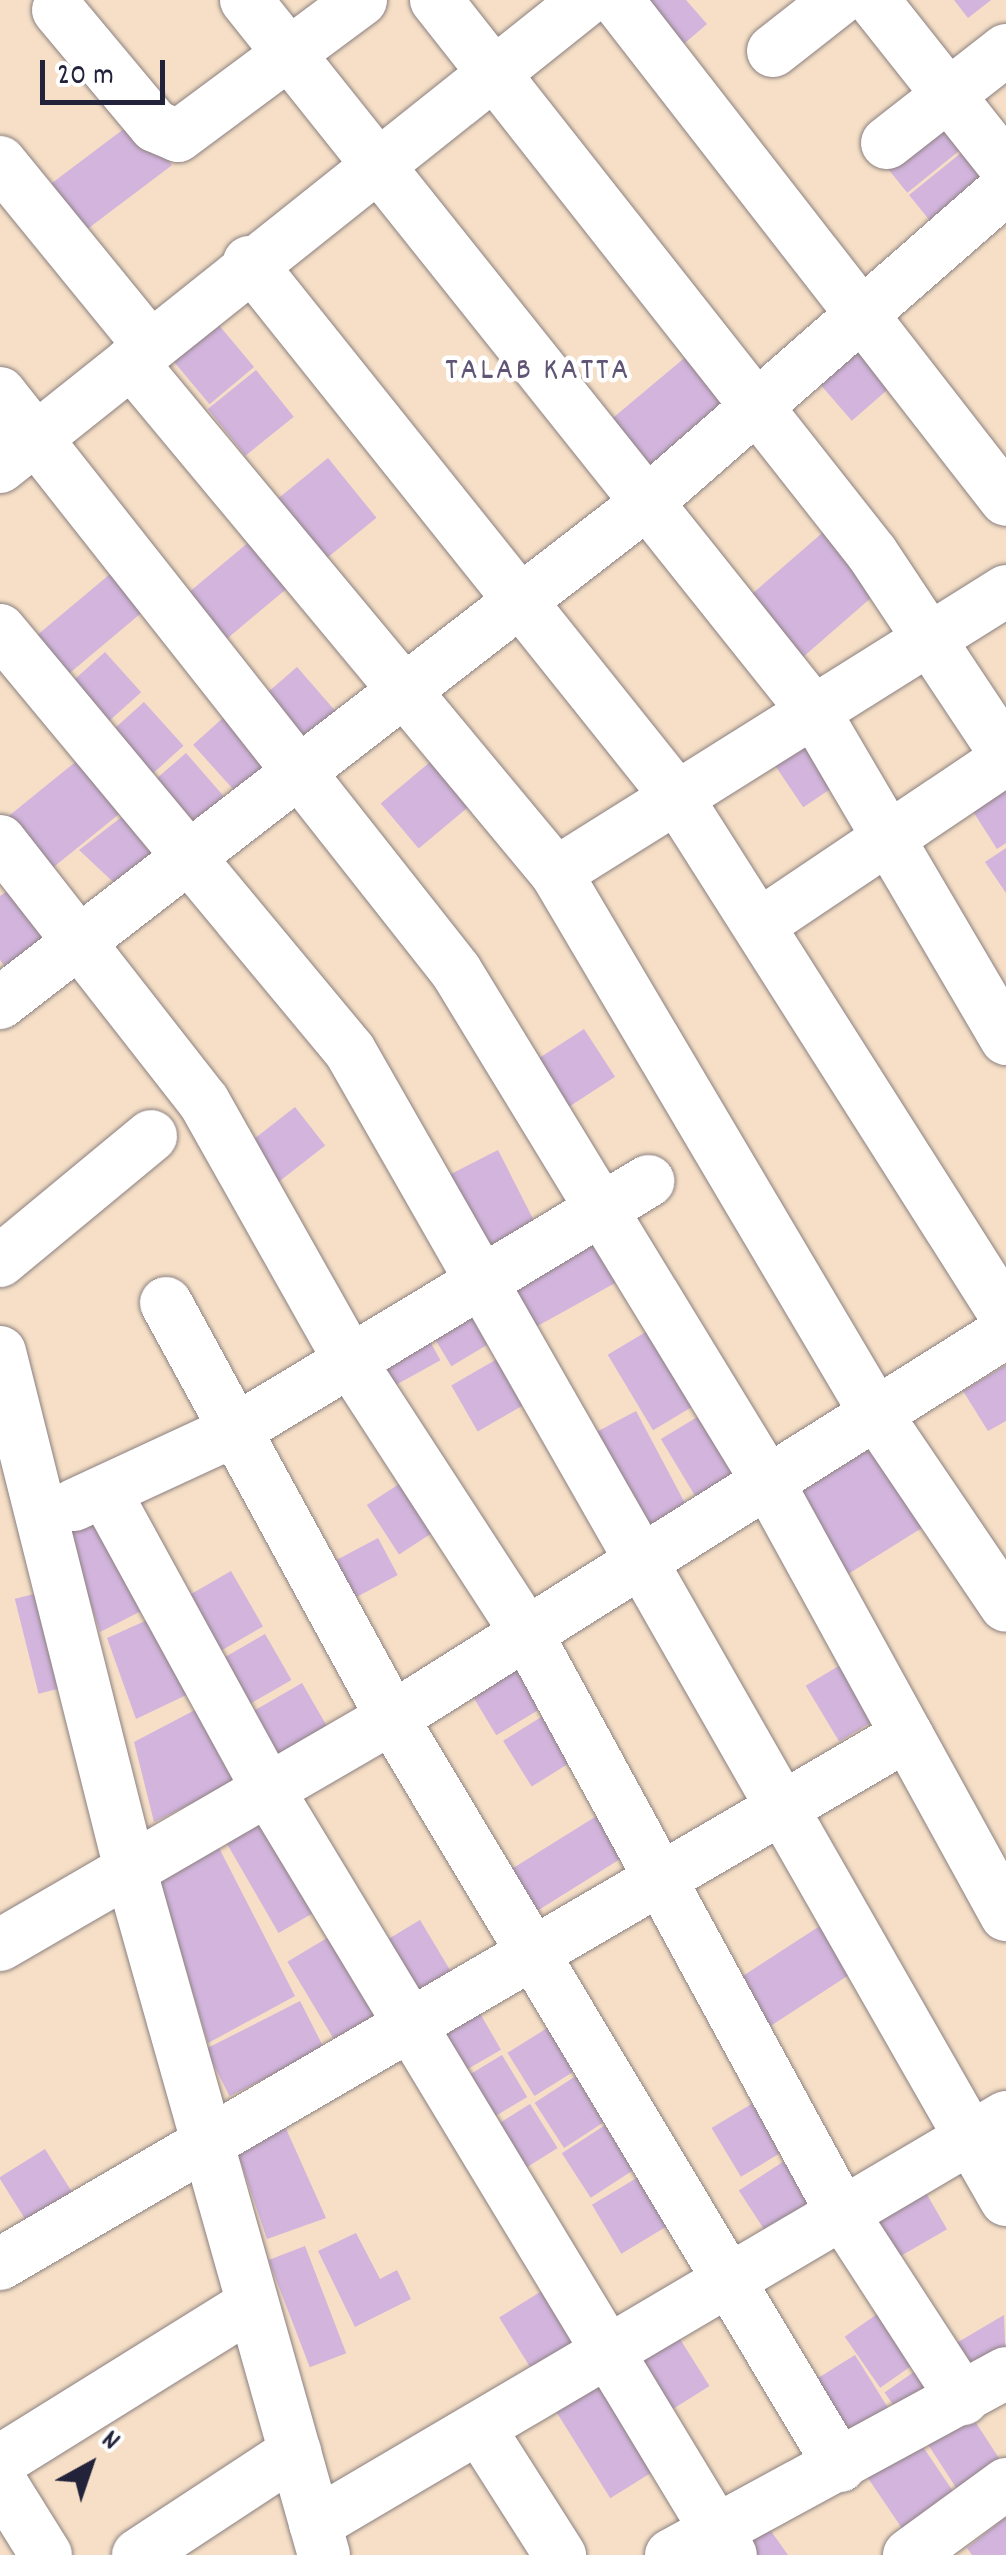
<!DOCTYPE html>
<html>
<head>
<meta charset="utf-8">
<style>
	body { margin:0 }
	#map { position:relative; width:1006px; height:2555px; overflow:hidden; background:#f6dfc6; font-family:Dekko,sans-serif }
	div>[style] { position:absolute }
	.building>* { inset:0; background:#d2b4dd; transform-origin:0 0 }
	.roads { filter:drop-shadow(0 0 2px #8c8080) drop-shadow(0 0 2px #8c8080) }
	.minor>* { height:52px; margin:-26px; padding:0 26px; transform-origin:26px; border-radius:26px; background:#fff }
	span { translate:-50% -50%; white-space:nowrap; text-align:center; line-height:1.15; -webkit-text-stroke:9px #fff; paint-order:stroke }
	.neighbourhood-label { font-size:32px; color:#605574; letter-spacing:2.5px }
	.north { position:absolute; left:40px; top:2415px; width:100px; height:100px; -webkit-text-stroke:8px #fff; paint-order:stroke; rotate:40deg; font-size:28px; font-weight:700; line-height:40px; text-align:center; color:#22223b }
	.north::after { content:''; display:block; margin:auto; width:35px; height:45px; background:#22223b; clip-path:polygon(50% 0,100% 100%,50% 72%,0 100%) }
	.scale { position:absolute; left:40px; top:60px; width:125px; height:45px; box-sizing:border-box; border:5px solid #22223b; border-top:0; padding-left:12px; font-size:30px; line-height:35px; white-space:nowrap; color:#22223b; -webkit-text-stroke:8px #fff; paint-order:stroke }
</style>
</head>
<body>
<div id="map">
	<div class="building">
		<i style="clip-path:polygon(623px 0,686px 0,707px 24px,671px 55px)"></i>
		<i style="clip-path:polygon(954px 0,991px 0,968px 18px)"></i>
		<i style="left:939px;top:108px;width:46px;height:78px;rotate:51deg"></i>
		<i style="left:137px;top:119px;width:58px;height:125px;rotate:53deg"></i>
		<i style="left:972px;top:144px;width:41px;height:81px;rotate:51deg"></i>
		<i style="left:218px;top:324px;width:56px;height:58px;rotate:50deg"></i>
		<i style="left:864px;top:328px;width:62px;height:70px;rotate:49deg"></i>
		<i style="left:694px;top:350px;width:72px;height:118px;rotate:50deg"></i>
		<i style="left:256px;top:370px;width:60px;height:62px;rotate:51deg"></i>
		<i style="left:328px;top:458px;width:77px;height:65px;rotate:51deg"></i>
		<i style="left:829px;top:527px;width:81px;height:117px;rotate:49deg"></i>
		<i style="left:262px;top:531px;width:60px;height:112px;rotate:50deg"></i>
		<i style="left:116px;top:569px;width:50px;height:107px;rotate:50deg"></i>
		<i style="left:105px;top:652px;width:54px;height:47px;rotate:48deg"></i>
		<i style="left:297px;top:667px;width:70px;height:52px;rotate:49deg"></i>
		<i style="left:144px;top:702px;width:59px;height:46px;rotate:48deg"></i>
		<i style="left:234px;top:708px;width:74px;height:55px;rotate:48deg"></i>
		<i style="left:815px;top:721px;width:65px;height:58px;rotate:56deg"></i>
		<i style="left:442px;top:752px;width:59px;height:80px;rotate:50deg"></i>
		<i style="left:186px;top:753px;width:64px;height:52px;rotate:49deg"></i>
		<i style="left:84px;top:755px;width:68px;height:108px;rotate:51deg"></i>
		<i style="clip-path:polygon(1006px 786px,1006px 843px,997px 849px,967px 802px)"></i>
		<i style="clip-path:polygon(132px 809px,172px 858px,126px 894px,79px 850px)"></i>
		<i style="clip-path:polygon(1006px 848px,1006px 893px,985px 862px)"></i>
		<i style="clip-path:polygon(20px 882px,63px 942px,13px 978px,0 960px,0 896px)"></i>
		<i style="left:584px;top:1029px;width:57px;height:64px;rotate:57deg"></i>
		<i style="left:295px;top:1107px;width:49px;height:62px;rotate:52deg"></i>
		<i style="left:498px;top:1150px;width:90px;height:60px;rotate:63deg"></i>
		<i style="left:597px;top:1229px;width:56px;height:115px;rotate:61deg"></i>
		<i style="left:475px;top:1295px;width:49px;height:57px;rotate:59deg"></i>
		<i style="left:422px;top:1327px;width:38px;height:61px;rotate:61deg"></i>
		<i style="left:654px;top:1327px;width:88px;height:54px;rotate:59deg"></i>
		<i style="left:511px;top:1351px;width:53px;height:69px;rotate:60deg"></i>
		<i style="clip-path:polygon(1006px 1365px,1006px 1421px,988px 1431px,963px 1391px)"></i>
		<i style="left:714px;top:1407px;width:78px;height:62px;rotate:59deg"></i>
		<i style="left:636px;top:1411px;width:107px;height:58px;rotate:62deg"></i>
		<i style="left:885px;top:1439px;width:95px;height:116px;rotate:58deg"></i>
		<i style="left:413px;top:1475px;width:59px;height:55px;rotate:57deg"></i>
		<i style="clip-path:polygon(103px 1517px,155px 1604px,100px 1632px,68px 1534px)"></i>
		<i style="left:378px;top:1538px;width:42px;height:64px;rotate:62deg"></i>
		<i style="left:231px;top:1571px;width:64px;height:60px;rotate:60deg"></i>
		<i style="left:42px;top:1592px;width:98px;height:28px;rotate:76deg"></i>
		<i style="clip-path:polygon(163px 1613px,203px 1687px,136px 1719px,107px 1638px)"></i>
		<i style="left:265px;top:1634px;width:53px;height:61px;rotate:60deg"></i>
		<i style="left:525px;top:1655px;width:54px;height:66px;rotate:59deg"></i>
		<i style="left:852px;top:1658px;width:65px;height:54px;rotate:59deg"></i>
		<i style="left:302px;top:1683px;width:52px;height:69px;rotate:60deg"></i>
		<i style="clip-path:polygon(214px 1700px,247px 1776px,154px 1822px,134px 1742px)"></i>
		<i style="left:554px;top:1709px;width:54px;height:60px;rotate:58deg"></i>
		<i style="left:271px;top:1808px;width:112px;height:56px;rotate:60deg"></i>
		<i style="left:603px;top:1812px;width:49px;height:124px;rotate:58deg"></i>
		<i style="clip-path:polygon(216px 1842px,295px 1996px,208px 2043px,156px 1872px)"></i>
		<i style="left:420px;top:1920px;width:63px;height:52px;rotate:59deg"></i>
		<i style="left:829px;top:1920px;width:57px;height:123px;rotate:57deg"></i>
		<i style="left:332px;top:1935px;width:91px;height:52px;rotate:59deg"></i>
		<i style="left:300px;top:2001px;width:53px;height:106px;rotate:63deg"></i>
		<i style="left:474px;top:2003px;width:54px;height:63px;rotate:60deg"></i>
		<i style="left:560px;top:2020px;width:51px;height:62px;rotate:58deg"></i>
		<i style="left:502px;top:2055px;width:49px;height:59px;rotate:59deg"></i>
		<i style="left:585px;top:2070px;width:54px;height:60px;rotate:57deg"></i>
		<i style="left:763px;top:2097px;width:57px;height:60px;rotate:59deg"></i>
		<i style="left:530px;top:2104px;width:52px;height:58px;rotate:58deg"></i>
		<i style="clip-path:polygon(279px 2113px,326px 2218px,267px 2239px,232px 2136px)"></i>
		<i style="left:613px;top:2120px;width:53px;height:61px;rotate:57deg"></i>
		<i style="left:45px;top:2149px;width:52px;height:54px;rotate:58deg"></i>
		<i style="left:795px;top:2154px;width:50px;height:67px;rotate:57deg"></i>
		<i style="left:640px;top:2176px;width:57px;height:56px;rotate:59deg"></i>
		<i style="left:918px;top:2179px;width:58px;height:64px;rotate:60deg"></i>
		<i style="clip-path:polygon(356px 2233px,380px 2279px,397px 2270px,411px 2299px,355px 2327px,318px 2251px)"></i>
		<i style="left:305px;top:2246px;width:115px;height:39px;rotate:69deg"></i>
		<i style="left:545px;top:2289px;width:70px;height:54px;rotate:58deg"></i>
		<i style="left:893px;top:2303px;width:62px;height:59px;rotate:55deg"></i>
		<i style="clip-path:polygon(1004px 2315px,1006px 2368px,971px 2388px,948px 2348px)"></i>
		<i style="left:675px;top:2331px;width:65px;height:67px;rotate:58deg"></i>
		<i style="left:855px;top:2355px;width:84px;height:61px;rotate:58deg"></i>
		<i style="left:928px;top:2362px;width:40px;height:53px;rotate:55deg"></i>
		<i style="left:601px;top:2372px;width:112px;height:59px;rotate:58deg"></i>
		<i style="left:967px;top:2409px;width:72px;height:52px;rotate:57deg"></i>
		<i style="left:917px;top:2438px;width:77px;height:63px;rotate:56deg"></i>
		<i style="clip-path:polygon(1006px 2517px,1006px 2555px,972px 2555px,967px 2548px)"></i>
		<i style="clip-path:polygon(766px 2524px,788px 2555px,742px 2555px,735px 2545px)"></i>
	</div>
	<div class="roads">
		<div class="minor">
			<i style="left:246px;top:0;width:912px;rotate:51.41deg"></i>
			<i style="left:815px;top:713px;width:378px;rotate:59.6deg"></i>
			<i style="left:436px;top:0;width:704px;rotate:51.75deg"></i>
			<i style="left:872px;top:553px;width:242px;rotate:56.4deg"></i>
			<i style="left:617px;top:0;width:633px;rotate:52.12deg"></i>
			<i style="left:873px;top:0;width:214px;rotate:51.6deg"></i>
			<i style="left:58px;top:10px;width:151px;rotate:50.1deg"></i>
			<i style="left:155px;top:126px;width:25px;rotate:23deg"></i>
			<i style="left:178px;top:136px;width:228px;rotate:-36.6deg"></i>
			<i style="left:773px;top:51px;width:83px;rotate:-38.1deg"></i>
			<i style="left:887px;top:143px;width:151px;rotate:-38deg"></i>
			<i style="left:0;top:162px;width:237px;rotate:50.8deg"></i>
			<i style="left:249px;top:262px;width:680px;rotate:51.33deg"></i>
			<i style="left:674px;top:793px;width:619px;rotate:57.59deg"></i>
			<i style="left:131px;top:362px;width:665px;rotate:50.25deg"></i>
			<i style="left:556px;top:873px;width:625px;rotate:59.41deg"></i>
			<i style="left:874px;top:1411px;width:235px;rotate:55.9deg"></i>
			<i style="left:0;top:393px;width:736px;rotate:51.73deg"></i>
			<i style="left:456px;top:971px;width:601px;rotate:58.61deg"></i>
			<i style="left:769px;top:1484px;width:492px;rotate:61.2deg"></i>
			<i style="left:0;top:467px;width:749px;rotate:-38.55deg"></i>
			<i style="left:0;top:630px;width:547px;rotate:50.26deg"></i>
			<i style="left:350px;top:1051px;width:1323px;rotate:60.28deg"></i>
			<i style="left:0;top:841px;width:331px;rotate:52deg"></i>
			<i style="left:204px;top:1102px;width:294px;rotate:60.6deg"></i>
			<i style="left:348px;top:1358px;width:329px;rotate:57deg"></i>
			<i style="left:527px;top:1634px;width:659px;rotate:61.45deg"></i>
			<i style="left:842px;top:2213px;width:222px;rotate:57deg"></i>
			<i style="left:556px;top:873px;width:531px;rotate:-32.07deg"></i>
			<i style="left:762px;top:923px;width:294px;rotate:-33.9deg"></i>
			<i style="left:0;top:1003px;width:813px;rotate:-37.7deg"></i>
			<i style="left:643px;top:506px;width:483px;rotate:-41.2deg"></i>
			<i style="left:0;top:1261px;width:196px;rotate:-39.6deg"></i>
			<i style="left:166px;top:1303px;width:473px;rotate:61.4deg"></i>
			<i style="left:392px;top:1718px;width:872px;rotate:59.08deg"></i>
			<i style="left:0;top:1352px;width:529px;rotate:75.88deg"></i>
			<i style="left:129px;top:1865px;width:717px;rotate:74.22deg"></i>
			<i style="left:105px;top:1492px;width:337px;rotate:61.3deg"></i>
			<i style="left:267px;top:1788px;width:896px;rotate:58.83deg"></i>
			<i style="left:74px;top:1505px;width:176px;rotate:-24.8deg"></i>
			<i style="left:234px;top:1431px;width:484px;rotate:-31.1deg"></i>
			<i style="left:0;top:1945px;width:453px;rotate:-30.1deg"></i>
			<i style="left:392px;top:1718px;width:725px;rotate:-32.16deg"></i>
			<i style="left:0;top:2264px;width:1050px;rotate:-30.25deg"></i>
			<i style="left:479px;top:2428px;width:151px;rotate:57.5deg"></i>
			<i style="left:0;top:2461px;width:297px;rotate:-31.9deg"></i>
			<i style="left:0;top:2481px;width:87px;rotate:58.1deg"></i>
			<i style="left:315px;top:2524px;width:802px;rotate:-30.5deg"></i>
			<i style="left:138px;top:2555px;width:188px;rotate:-33.3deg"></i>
			<i style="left:671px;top:2555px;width:381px;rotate:-28.5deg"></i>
			<i style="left:909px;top:2555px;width:120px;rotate:-36.2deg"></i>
		</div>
	</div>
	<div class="neighbourhood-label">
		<span style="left:538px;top:372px">TALAB KATTA</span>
	</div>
	<div class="north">N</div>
	<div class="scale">20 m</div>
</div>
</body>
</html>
